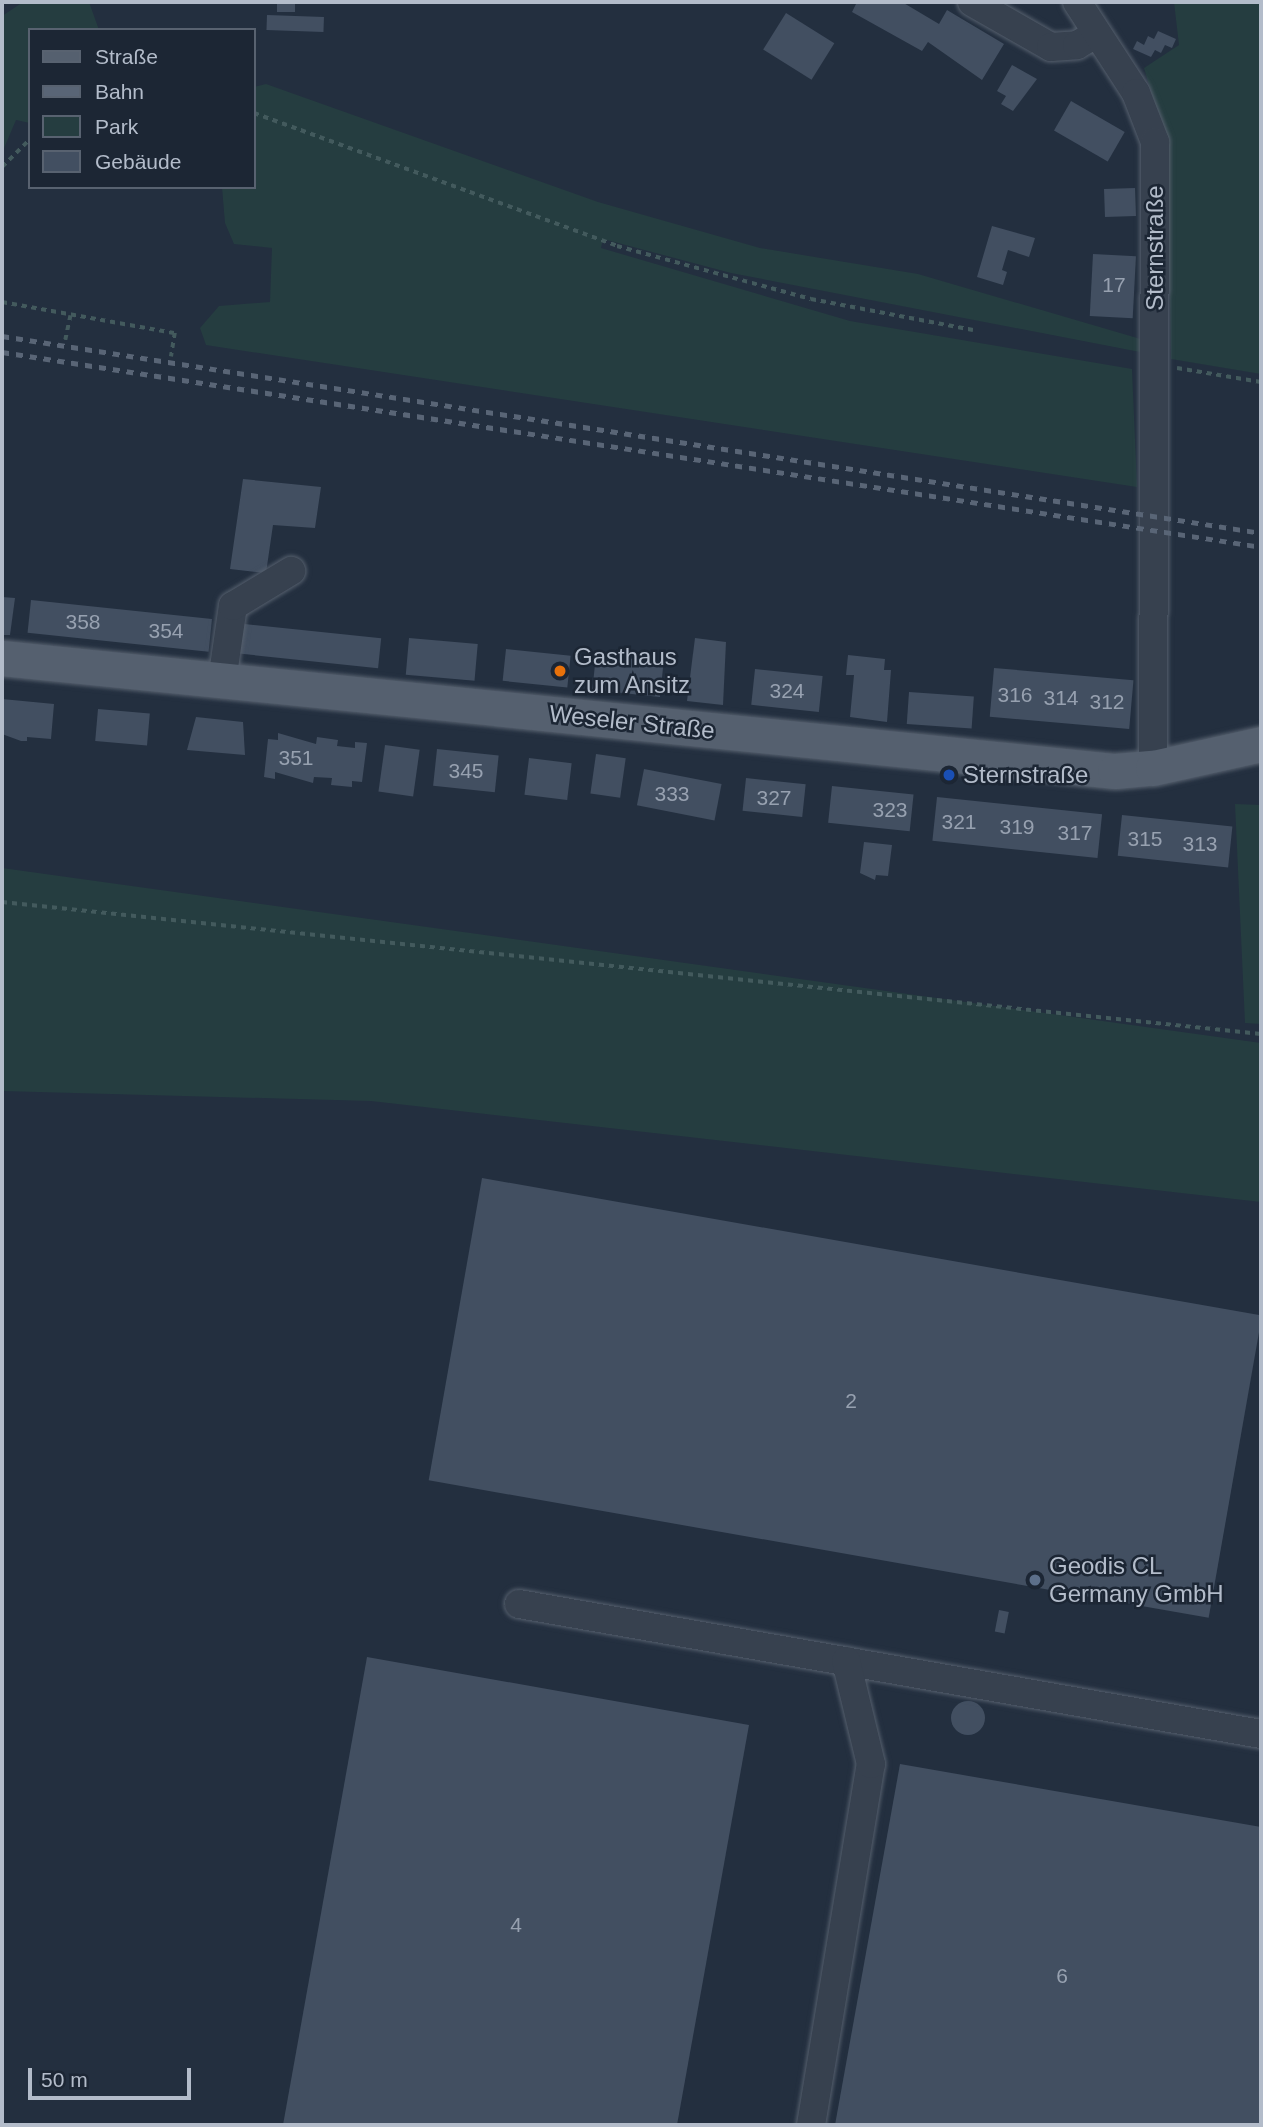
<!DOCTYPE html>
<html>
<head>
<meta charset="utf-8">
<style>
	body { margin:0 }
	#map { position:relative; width:1263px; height:2127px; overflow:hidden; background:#232f3f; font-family:Arial,sans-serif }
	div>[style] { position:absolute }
	.green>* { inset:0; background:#253d40 }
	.building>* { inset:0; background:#424f61; transform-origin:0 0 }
	.round { border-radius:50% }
	.path>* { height:3.5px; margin-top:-1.75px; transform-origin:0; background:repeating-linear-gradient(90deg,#435a5d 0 5px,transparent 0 10px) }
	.roads { filter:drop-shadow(0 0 2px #555f6d) drop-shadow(0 0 2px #555f6d) }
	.minor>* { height:28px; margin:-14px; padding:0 14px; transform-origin:14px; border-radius:14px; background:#37414f }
	.major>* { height:35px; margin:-17.5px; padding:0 17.5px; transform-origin:17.5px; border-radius:17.5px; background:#55606f }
	.rail>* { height:5px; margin-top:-2.5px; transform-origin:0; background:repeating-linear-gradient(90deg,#596576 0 7px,transparent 0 14px) }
	.dots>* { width:19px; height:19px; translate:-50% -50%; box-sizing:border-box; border:4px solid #1c2634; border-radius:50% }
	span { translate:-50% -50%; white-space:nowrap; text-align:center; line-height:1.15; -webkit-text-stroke:5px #1c2634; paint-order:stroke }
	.number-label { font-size:21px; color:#97a1b0 }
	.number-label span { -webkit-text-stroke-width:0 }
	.street-label { font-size:24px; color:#b3bcca }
	.poi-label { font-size:24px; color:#b3bcca }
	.left { translate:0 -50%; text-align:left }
	.frame { position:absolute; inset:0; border:4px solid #b3bcca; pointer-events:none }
	.legend { position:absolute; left:28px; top:28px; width:228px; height:161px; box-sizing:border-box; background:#1c2634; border:2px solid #586270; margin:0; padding:9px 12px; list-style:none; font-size:21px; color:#b3bcca }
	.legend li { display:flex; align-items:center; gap:14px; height:35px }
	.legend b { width:35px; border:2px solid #586270 }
	.scale { position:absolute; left:28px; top:2068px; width:163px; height:32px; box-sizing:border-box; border:4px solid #b3bcca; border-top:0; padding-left:9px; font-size:21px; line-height:24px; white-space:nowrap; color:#b3bcca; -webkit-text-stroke:5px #1c2634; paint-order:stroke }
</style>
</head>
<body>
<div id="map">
	<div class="green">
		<i style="clip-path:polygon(23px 2px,89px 2px,99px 30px,30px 30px,30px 123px,16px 120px,2px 153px,2px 16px)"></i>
		<i style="clip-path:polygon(1174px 2px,1261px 2px,1261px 374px,1171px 359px,1167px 146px,1144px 68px,1179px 45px)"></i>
		<i style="clip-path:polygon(266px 84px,598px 202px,760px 248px,918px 274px,1144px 340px,1140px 352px,731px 273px,603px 239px,601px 248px,850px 321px,1132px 369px,1137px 487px,206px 345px,200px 328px,219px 306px,270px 302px,272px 248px,234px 244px,225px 223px,222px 187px,254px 187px,254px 87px)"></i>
		<i style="clip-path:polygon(1235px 804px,1261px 805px,1261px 1024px,1245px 1023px)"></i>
		<i style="clip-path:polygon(2px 868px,1261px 1043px,1261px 1202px,371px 1101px,2px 1091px)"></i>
	</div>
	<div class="building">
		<i style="left:277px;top:2px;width:18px;height:10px"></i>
		<i style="clip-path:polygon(857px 2px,902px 2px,939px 24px,947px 10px,1004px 44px,982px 80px,928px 42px,922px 51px,852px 12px)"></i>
		<i style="left:786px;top:13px;width:57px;height:43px;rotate:32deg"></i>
		<i style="left:267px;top:15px;width:57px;height:15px;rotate:2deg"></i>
		<i style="clip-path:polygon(1158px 31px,1176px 39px,1172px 48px,1165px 45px,1161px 53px,1155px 50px,1151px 57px,1133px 49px,1137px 41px,1144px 45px,1148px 36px,1154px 39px)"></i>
		<i style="clip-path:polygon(1012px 65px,1037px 79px,1013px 111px,1001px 104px,1006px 96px,997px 91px)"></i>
		<i style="left:1071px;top:101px;width:62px;height:34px;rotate:30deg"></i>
		<i style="left:1135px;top:188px;width:28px;height:31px;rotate:88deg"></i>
		<i style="clip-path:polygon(992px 226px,1035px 238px,1029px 257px,1008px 250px,1002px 270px,1007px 272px,1003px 285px,977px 277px)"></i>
		<i style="left:1093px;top:254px;width:43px;height:62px;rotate:3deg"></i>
		<i style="clip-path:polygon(243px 479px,321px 487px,315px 528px,273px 525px,266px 573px,230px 569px)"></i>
		<i style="clip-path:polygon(2px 597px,15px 598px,10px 635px,2px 635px)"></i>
		<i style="left:31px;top:600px;width:182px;height:33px;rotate:6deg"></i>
		<i style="left:235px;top:623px;width:147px;height:30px;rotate:6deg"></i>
		<i style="left:409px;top:638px;width:69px;height:37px;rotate:5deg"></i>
		<i style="clip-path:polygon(695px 638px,726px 642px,723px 705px,687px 701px)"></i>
		<i style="left:506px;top:649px;width:65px;height:32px;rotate:6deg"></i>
		<i style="left:596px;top:655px;width:68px;height:35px;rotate:6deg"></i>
		<i style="clip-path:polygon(848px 655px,885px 659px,884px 670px,891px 670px,887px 722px,850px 717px,854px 675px,846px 675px)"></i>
		<i style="left:994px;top:668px;width:140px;height:49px;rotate:5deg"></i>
		<i style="left:755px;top:669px;width:68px;height:36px;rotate:6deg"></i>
		<i style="left:909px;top:692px;width:65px;height:32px;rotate:4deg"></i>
		<i style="clip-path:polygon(2px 699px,54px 704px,51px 739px,27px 737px,27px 741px,21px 741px,2px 734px)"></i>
		<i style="left:98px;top:709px;width:52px;height:32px;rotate:5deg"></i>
		<i style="clip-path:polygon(196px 717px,243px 722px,245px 755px,187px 750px)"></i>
		<i style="clip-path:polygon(278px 733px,316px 744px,317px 737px,338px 740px,337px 746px,355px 748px,355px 742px,367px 743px,362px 782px,352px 781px,352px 787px,331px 785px,332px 778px,314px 777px,313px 783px,275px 772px,275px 779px,264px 777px,268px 739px,278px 740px)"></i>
		<i style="left:385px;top:745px;width:35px;height:47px;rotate:8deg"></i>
		<i style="left:437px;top:749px;width:62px;height:37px;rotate:6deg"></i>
		<i style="left:596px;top:754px;width:30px;height:40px;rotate:8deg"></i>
		<i style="left:529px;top:758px;width:43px;height:37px;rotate:7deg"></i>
		<i style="left:644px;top:769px;width:79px;height:37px;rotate:11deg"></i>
		<i style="left:746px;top:778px;width:60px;height:33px;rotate:6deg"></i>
		<i style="left:832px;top:786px;width:82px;height:37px;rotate:6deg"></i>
		<i style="left:937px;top:797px;width:166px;height:44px;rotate:6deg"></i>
		<i style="left:1122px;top:815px;width:111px;height:41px;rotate:6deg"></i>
		<i style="clip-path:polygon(864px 842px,892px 845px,888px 876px,876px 875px,875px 880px,860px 873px)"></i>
		<i style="left:482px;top:1178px;width:792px;height:307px;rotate:10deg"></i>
		<i style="left:999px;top:1610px;width:10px;height:22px;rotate:11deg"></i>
		<i style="clip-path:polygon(367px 1657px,749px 1725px,677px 2125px,283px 2125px)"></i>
		<i class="round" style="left:951px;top:1701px;width:34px;height:34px"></i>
		<i style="clip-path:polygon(900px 1764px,1261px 1827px,1261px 2125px,835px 2125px)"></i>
	</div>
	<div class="path">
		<i style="left:254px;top:113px;width:387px;rotate:20.1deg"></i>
		<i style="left:617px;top:246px;width:201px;rotate:15.3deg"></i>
		<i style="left:811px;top:299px;width:165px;rotate:10.8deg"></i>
		<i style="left:2px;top:167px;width:40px;rotate:-45deg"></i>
		<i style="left:2px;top:302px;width:176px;rotate:10.2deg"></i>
		<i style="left:175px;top:333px;width:24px;rotate:99deg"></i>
		<i style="left:65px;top:340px;width:25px;rotate:-78deg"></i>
		<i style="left:1177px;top:368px;width:85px;rotate:9.5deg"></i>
		<i style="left:2px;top:902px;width:1266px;rotate:5.99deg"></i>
	</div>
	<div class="roads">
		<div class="minor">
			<i style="left:972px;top:2px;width:91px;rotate:29.7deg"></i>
			<i style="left:1051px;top:47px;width:26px;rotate:-4deg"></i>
			<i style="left:1077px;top:45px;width:22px;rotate:-30deg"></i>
			<i style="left:1077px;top:2px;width:108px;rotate:57deg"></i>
			<i style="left:1136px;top:93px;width:53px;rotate:68.8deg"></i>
			<i style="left:1155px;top:142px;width:626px;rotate:90.18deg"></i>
			<i style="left:222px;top:681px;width:76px;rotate:-81.7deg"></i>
			<i style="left:233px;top:606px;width:68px;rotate:-31.1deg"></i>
			<i style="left:519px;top:1604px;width:753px;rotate:9.94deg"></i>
			<i style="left:811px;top:2125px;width:366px;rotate:-80.6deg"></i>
			<i style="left:871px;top:1764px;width:106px;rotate:-103.6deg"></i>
		</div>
		<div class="major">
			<i style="left:2px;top:658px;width:1119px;rotate:5.8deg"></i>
			<i style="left:1115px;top:771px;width:38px;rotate:-5deg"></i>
			<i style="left:1153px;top:768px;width:111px;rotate:-12.5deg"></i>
		</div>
	</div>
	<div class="rail">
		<i style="left:2px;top:336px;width:1274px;rotate:8.89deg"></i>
		<i style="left:2px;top:352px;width:1274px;rotate:8.8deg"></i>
	</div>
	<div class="dots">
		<i style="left:560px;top:671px;background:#e8710a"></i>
		<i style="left:949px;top:775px;background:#1a4fb4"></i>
		<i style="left:1035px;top:1580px;background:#5c6f8a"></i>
	</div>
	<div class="number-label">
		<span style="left:1114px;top:285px">17</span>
		<span style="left:83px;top:622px">358</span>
		<span style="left:166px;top:631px">354</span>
		<span style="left:787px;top:691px">324</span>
		<span style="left:1015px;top:695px">316</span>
		<span style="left:1061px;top:698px">314</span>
		<span style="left:1107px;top:702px">312</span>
		<span style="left:296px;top:758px">351</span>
		<span style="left:466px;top:771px">345</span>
		<span style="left:672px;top:794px">333</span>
		<span style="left:774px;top:798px">327</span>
		<span style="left:890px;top:810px">323</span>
		<span style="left:959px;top:822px">321</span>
		<span style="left:1017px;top:827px">319</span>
		<span style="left:1075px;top:833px">317</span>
		<span style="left:1145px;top:839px">315</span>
		<span style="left:1200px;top:844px">313</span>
		<span style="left:851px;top:1401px">2</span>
		<span style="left:516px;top:1925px">4</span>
		<span style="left:1062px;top:1976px">6</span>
	</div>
	<div class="street-label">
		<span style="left:1155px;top:248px;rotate:-90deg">Sternstraße</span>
		<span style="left:632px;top:722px;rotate:6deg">Weseler Straße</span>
	</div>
	<div class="poi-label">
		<span class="left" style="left:574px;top:671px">Gasthaus<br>zum Ansitz</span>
		<span class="left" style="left:963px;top:775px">Sternstraße</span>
		<span class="left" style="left:1049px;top:1580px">Geodis CL<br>Germany GmbH</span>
	</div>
	<div class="frame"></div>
	<ul class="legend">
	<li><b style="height:9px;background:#55606f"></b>Straße</li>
	<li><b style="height:9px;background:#596576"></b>Bahn</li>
	<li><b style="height:19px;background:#253d40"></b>Park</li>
	<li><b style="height:19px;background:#424f61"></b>Gebäude</li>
	</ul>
	<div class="scale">50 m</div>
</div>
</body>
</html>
